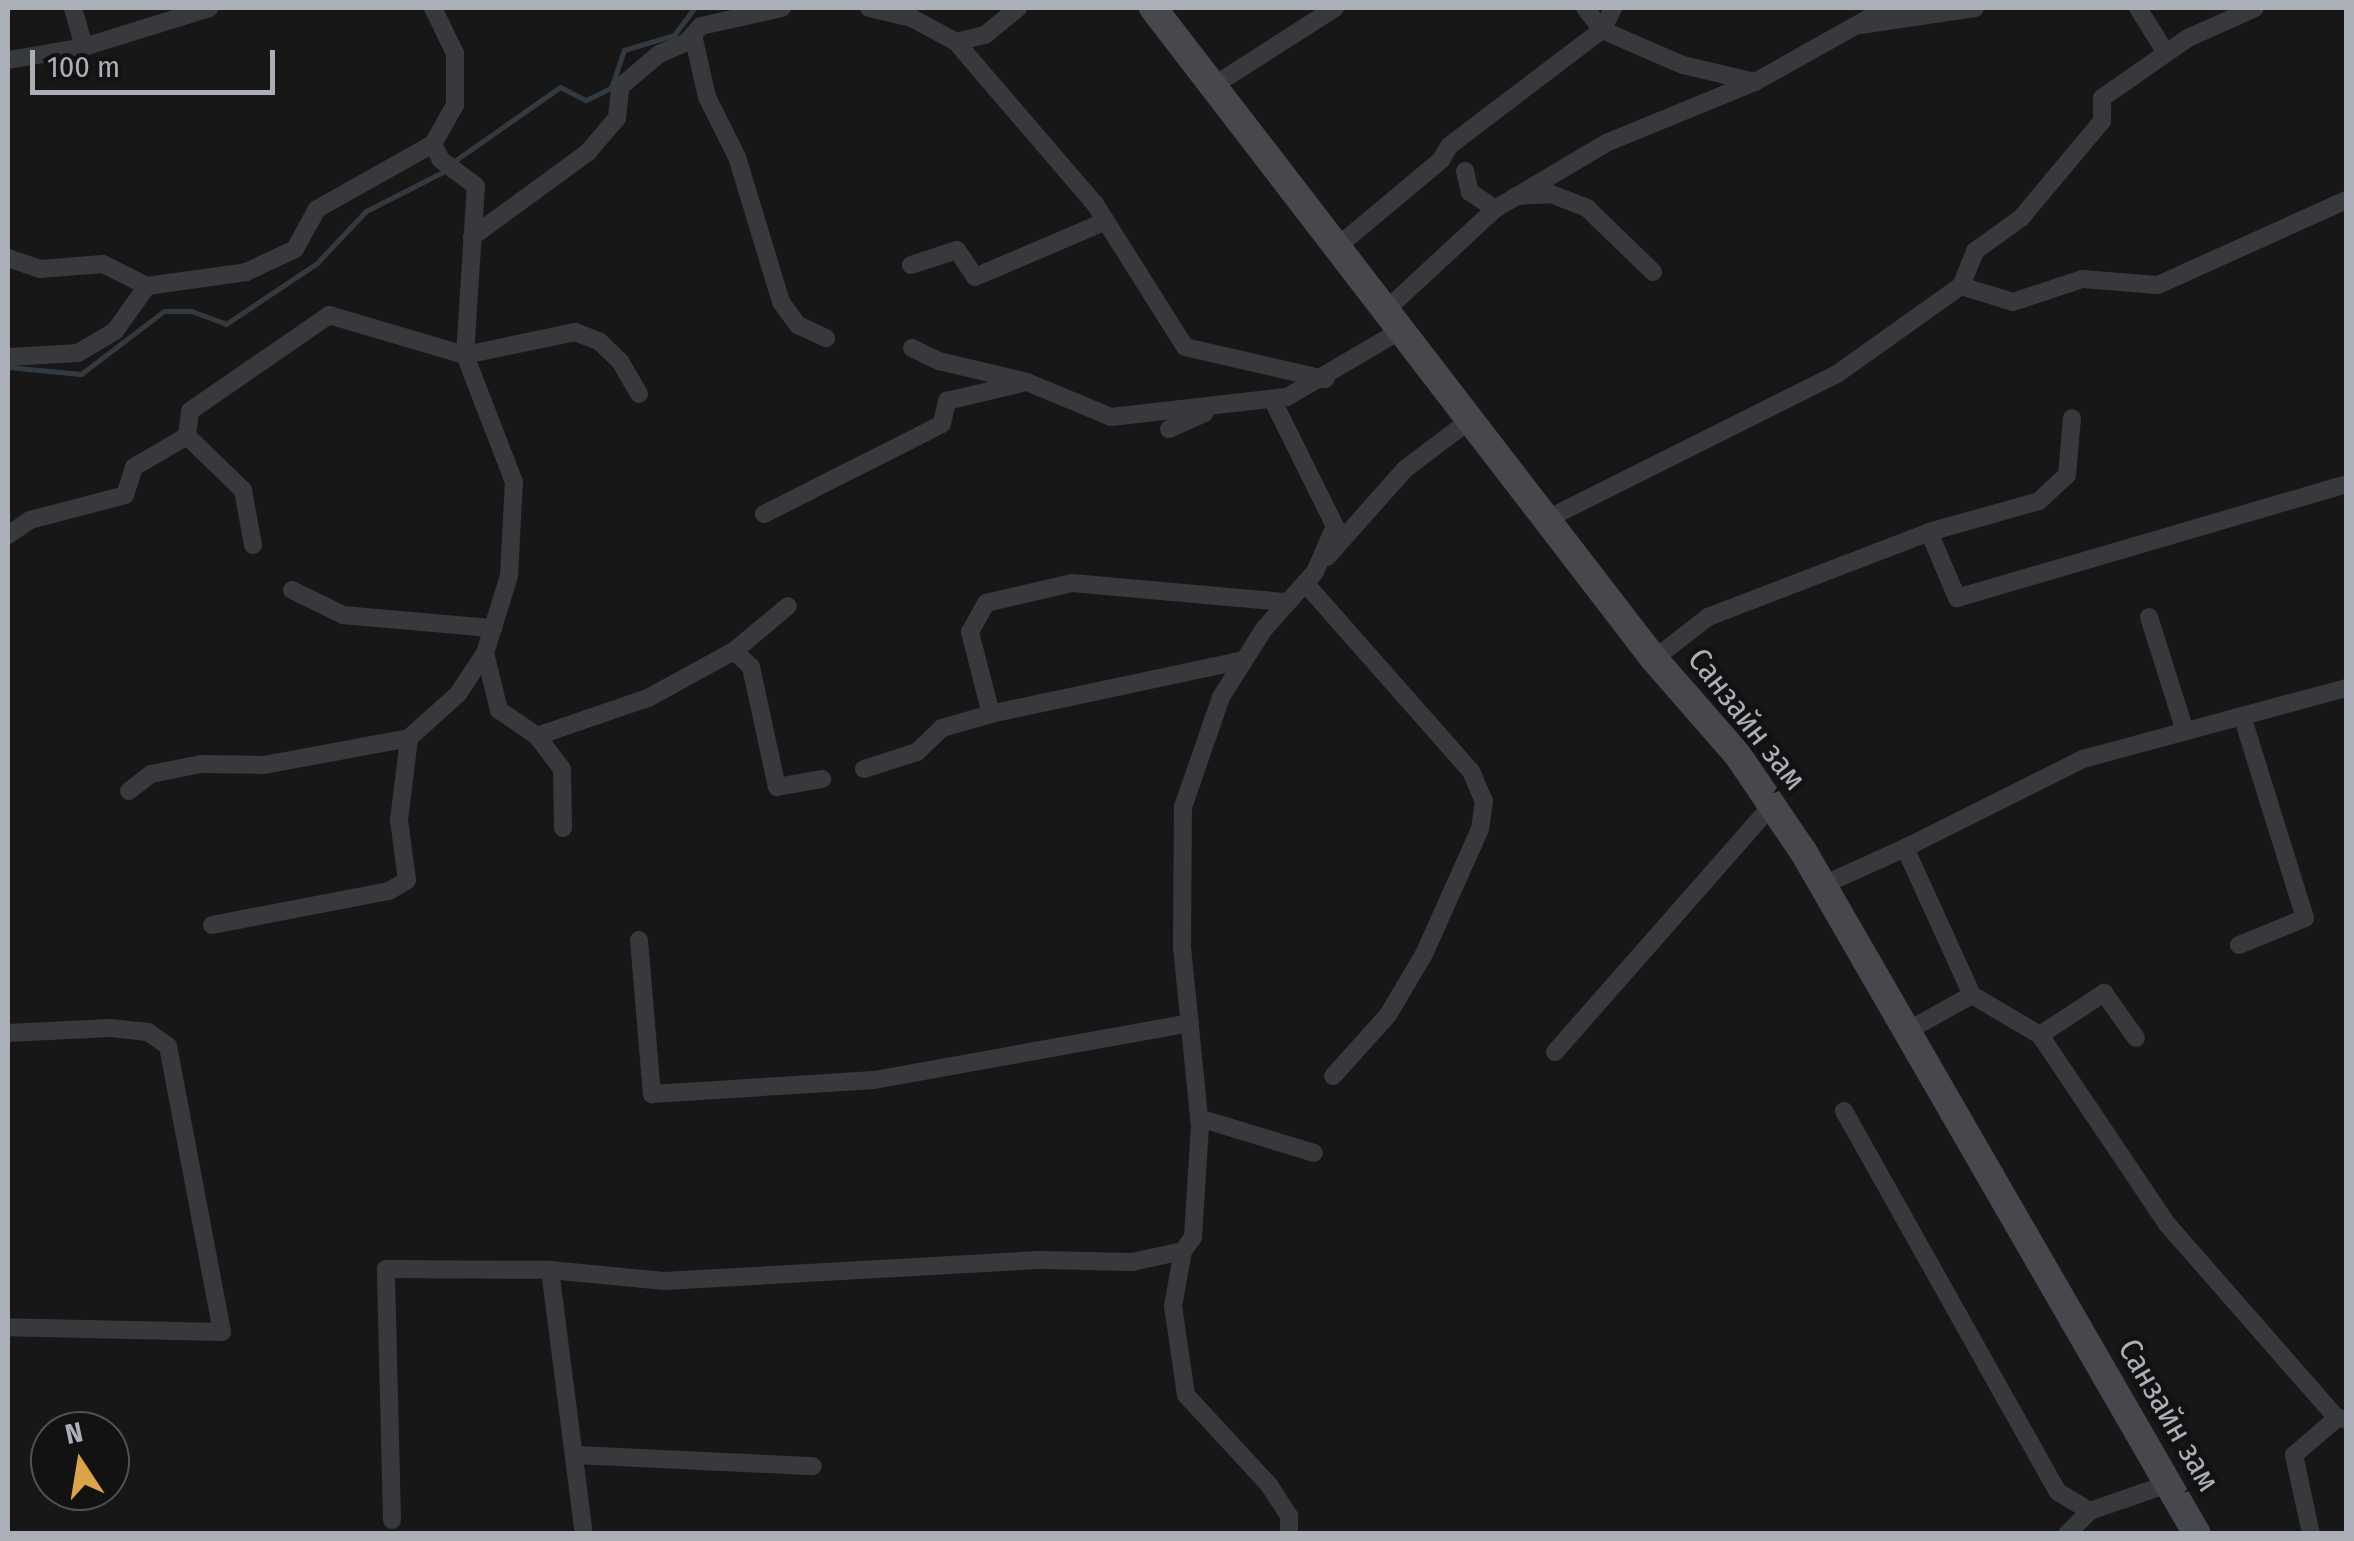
<!DOCTYPE html>
<html>
<head>
<meta charset="utf-8">
<style>
	body { margin:0 }
	#map { position:relative; width:2354px; height:1541px; overflow:hidden; background:#171718; font-family:"Fira Sans Condensed",sans-serif }
	div>[style] { position:absolute }
	.stream>* { height:5px; margin:-2.5px; padding:0 2.5px; transform-origin:2.5px; border-radius:2.5px; background:#323a40 }
	.minor>* { height:18px; margin:-9px; padding:0 9px; transform-origin:9px; border-radius:9px; background:#38393d }
	.secondary>* { height:28px; margin:-14px; padding:0 14px; transform-origin:14px; border-radius:14px; background:#47484d }
	span { translate:-50% -50%; white-space:nowrap; text-align:center; line-height:1.15; -webkit-text-stroke:10px #121213; paint-order:stroke }
	.street-label { font-size:32px; color:#abafb7 }
	.frame { position:absolute; inset:0; border:10px solid #abafb7; pointer-events:none }
	.north { position:absolute; left:30px; top:1411px; width:100px; height:100px; box-sizing:border-box; background:#121213; border:2px solid #4f5155; border-radius:50%; rotate:348deg; font-size:28px; font-weight:700; line-height:40px; text-align:center; color:#abafb7 }
	.north::after { content:''; display:block; margin:auto; width:35px; height:45px; background:#dda34b; clip-path:polygon(50% 0,100% 100%,50% 72%,0 100%) }
	.scale { position:absolute; left:30px; top:50px; width:245px; height:45px; box-sizing:border-box; border:5px solid #abafb7; border-top:0; padding-left:12px; font-size:30px; line-height:35px; white-space:nowrap; color:#abafb7; -webkit-text-stroke:8px #121213; paint-order:stroke }
</style>
</head>
<body>
<div id="map">
	<div class="stream">
		<i style="left:453px;top:162px;width:131px;rotate:-35deg"></i>
		<i style="left:560px;top:87px;width:29px;rotate:27deg"></i>
		<i style="left:586px;top:100px;width:28px;rotate:-26deg"></i>
		<i style="left:611px;top:88px;width:40px;rotate:-71.1deg"></i>
		<i style="left:624px;top:50px;width:52px;rotate:-16.7deg"></i>
		<i style="left:674px;top:35px;width:34px;rotate:-53deg"></i>
		<i style="left:8px;top:367px;width:73px;rotate:5.5deg"></i>
		<i style="left:81px;top:374px;width:104px;rotate:-37.2deg"></i>
		<i style="left:164px;top:311px;width:27px"></i>
		<i style="left:191px;top:311px;width:37px;rotate:20deg"></i>
		<i style="left:226px;top:324px;width:110px;rotate:-33.8deg"></i>
		<i style="left:317px;top:263px;width:71px;rotate:-46.7deg"></i>
		<i style="left:366px;top:211px;width:89px;rotate:-26.9deg"></i>
	</div>
	<div class="minor">
		<i style="left:73px;top:8px;width:41px;rotate:74.2deg"></i>
		<i style="left:869px;top:8px;width:44px;rotate:13.1deg"></i>
		<i style="left:912px;top:18px;width:50px;rotate:28.6deg"></i>
		<i style="left:956px;top:42px;width:30px;rotate:-14deg"></i>
		<i style="left:985px;top:35px;width:43px;rotate:-39.3deg"></i>
		<i style="left:1585px;top:8px;width:28px;rotate:52deg"></i>
		<i style="left:1602px;top:30px;width:88px;rotate:23.4deg"></i>
		<i style="left:1683px;top:65px;width:74px;rotate:13.3deg"></i>
		<i style="left:1755px;top:82px;width:151px;rotate:-29.3deg"></i>
		<i style="left:2138px;top:8px;width:53px;rotate:58.1deg"></i>
		<i style="left:1860px;top:25px;width:116px;rotate:-8.4deg"></i>
		<i style="left:693px;top:35px;width:64px;rotate:77.3deg"></i>
		<i style="left:707px;top:97px;width:67px;rotate:63.4deg"></i>
		<i style="left:737px;top:157px;width:152px;rotate:73.1deg"></i>
		<i style="left:781px;top:302px;width:29px;rotate:54deg"></i>
		<i style="left:798px;top:325px;width:31px;rotate:25deg"></i>
		<i style="left:956px;top:42px;width:213px;rotate:49.4deg"></i>
		<i style="left:1095px;top:204px;width:169px;rotate:57.8deg"></i>
		<i style="left:1185px;top:347px;width:144px;rotate:12.9deg"></i>
		<i style="left:8px;top:60px;width:77px;rotate:-9.7deg"></i>
		<i style="left:84px;top:47px;width:131px;rotate:-17.3deg"></i>
		<i style="left:1213px;top:86px;width:145px;rotate:-32.6deg"></i>
		<i style="left:1465px;top:171px;width:22px;rotate:77deg"></i>
		<i style="left:1470px;top:192px;width:30px;rotate:34deg"></i>
		<i style="left:1495px;top:209px;width:129px;rotate:-30.7deg"></i>
		<i style="left:1606px;top:143px;width:161px;rotate:-22.3deg"></i>
		<i style="left:1516px;top:196px;width:35px;rotate:-3deg"></i>
		<i style="left:1551px;top:194px;width:39px;rotate:21deg"></i>
		<i style="left:1587px;top:208px;width:92px;rotate:44.1deg"></i>
		<i style="left:472px;top:237px;width:144px;rotate:-36.2deg"></i>
		<i style="left:588px;top:152px;width:45px;rotate:-49.5deg"></i>
		<i style="left:617px;top:118px;width:31px;rotate:-84deg"></i>
		<i style="left:620px;top:87px;width:51px;rotate:-40.2deg"></i>
		<i style="left:659px;top:54px;width:30px;rotate:-23deg"></i>
		<i style="left:687px;top:42px;width:21px;rotate:-49deg"></i>
		<i style="left:701px;top:26px;width:83px;rotate:-12.5deg"></i>
		<i style="left:1337px;top:247px;width:136px;rotate:-39.9deg"></i>
		<i style="left:1441px;top:160px;width:16px;rotate:-60deg"></i>
		<i style="left:1449px;top:146px;width:192px;rotate:-37.2deg"></i>
		<i style="left:1602px;top:30px;width:25px;rotate:-63deg"></i>
		<i style="left:8px;top:258px;width:34px;rotate:19deg"></i>
		<i style="left:40px;top:269px;width:63px;rotate:-4.5deg"></i>
		<i style="left:103px;top:264px;width:49px;rotate:26.6deg"></i>
		<i style="left:911px;top:265px;width:48px;rotate:-18.1deg"></i>
		<i style="left:957px;top:250px;width:32px;rotate:56deg"></i>
		<i style="left:975px;top:277px;width:142px;rotate:-23.1deg"></i>
		<i style="left:1961px;top:286px;width:54px;rotate:17.1deg"></i>
		<i style="left:2013px;top:302px;width:73px;rotate:-18.4deg"></i>
		<i style="left:2082px;top:279px;width:76px;rotate:4.5deg"></i>
		<i style="left:2158px;top:285px;width:206px;rotate:-24.3deg"></i>
		<i style="left:1386px;top:310px;width:149px;rotate:-42.8deg"></i>
		<i style="left:912px;top:348px;width:30px;rotate:26deg"></i>
		<i style="left:939px;top:361px;width:90px;rotate:13.4deg"></i>
		<i style="left:1027px;top:382px;width:91px;rotate:22.6deg"></i>
		<i style="left:1111px;top:417px;width:177px;rotate:-6.5deg"></i>
		<i style="left:1287px;top:397px;width:132px;rotate:-30.4deg"></i>
		<i style="left:8px;top:357px;width:70px;rotate:-3.3deg"></i>
		<i style="left:78px;top:353px;width:43px;rotate:-30.7deg"></i>
		<i style="left:115px;top:331px;width:55px;rotate:-54.6deg"></i>
		<i style="left:147px;top:286px;width:100px;rotate:-8deg"></i>
		<i style="left:246px;top:272px;width:54px;rotate:-25.1deg"></i>
		<i style="left:295px;top:249px;width:46px;rotate:-61.2deg"></i>
		<i style="left:317px;top:209px;width:133px;rotate:-29.3deg"></i>
		<i style="left:1169px;top:429px;width:39px;rotate:-24deg"></i>
		<i style="left:187px;top:436px;width:78px;rotate:44deg"></i>
		<i style="left:243px;top:490px;width:56px;rotate:79.7deg"></i>
		<i style="left:764px;top:514px;width:199px;rotate:-26.8deg"></i>
		<i style="left:942px;top:424px;width:24px;rotate:-78deg"></i>
		<i style="left:947px;top:401px;width:77px;rotate:-13.5deg"></i>
		<i style="left:1547px;top:519px;width:324px;rotate:-26.6deg"></i>
		<i style="left:1837px;top:374px;width:152px;rotate:-35.4deg"></i>
		<i style="left:1961px;top:286px;width:38px;rotate:-68deg"></i>
		<i style="left:1975px;top:251px;width:57px;rotate:-35.7deg"></i>
		<i style="left:2021px;top:218px;width:126px;rotate:-50.1deg"></i>
		<i style="left:2102px;top:121px;width:23px;rotate:-90deg"></i>
		<i style="left:2102px;top:98px;width:105px;rotate:-34.9deg"></i>
		<i style="left:2188px;top:38px;width:73px;rotate:-24.1deg"></i>
		<i style="left:1929px;top:532px;width:72px;rotate:67deg"></i>
		<i style="left:1957px;top:598px;width:405px;rotate:-16.3deg"></i>
		<i style="left:8px;top:535px;width:27px;rotate:-34deg"></i>
		<i style="left:30px;top:520px;width:98px;rotate:-14.7deg"></i>
		<i style="left:125px;top:495px;width:29px;rotate:-72deg"></i>
		<i style="left:134px;top:467px;width:61px;rotate:-30.3deg"></i>
		<i style="left:187px;top:436px;width:25px;rotate:-83deg"></i>
		<i style="left:190px;top:411px;width:169px;rotate:-34.6deg"></i>
		<i style="left:329px;top:315px;width:142px;rotate:16.4deg"></i>
		<i style="left:465px;top:355px;width:112px;rotate:-11.8deg"></i>
		<i style="left:575px;top:332px;width:26px;rotate:21deg"></i>
		<i style="left:599px;top:341px;width:29px;rotate:44deg"></i>
		<i style="left:620px;top:361px;width:38px;rotate:60deg"></i>
		<i style="left:1327px;top:557px;width:118px;rotate:-48.4deg"></i>
		<i style="left:1405px;top:469px;width:81px;rotate:-37deg"></i>
		<i style="left:1305px;top:583px;width:251px;rotate:48.6deg"></i>
		<i style="left:1471px;top:771px;width:33px;rotate:67deg"></i>
		<i style="left:1484px;top:801px;width:28px;rotate:98deg"></i>
		<i style="left:1480px;top:829px;width:137px;rotate:114.1deg"></i>
		<i style="left:1424px;top:954px;width:71px;rotate:120.5deg"></i>
		<i style="left:1388px;top:1015px;width:82px;rotate:132deg"></i>
		<i style="left:292px;top:590px;width:57px;rotate:26.1deg"></i>
		<i style="left:343px;top:615px;width:151px;rotate:5deg"></i>
		<i style="left:2149px;top:617px;width:120px;rotate:72.5deg"></i>
		<i style="left:734px;top:651px;width:23px;rotate:43deg"></i>
		<i style="left:751px;top:667px;width:123px;rotate:77.8deg"></i>
		<i style="left:777px;top:787px;width:46px;rotate:-10.1deg"></i>
		<i style="left:485px;top:653px;width:59px;rotate:76.2deg"></i>
		<i style="left:499px;top:710px;width:46px;rotate:34.4deg"></i>
		<i style="left:537px;top:736px;width:117px;rotate:-18.9deg"></i>
		<i style="left:648px;top:698px;width:98px;rotate:-28.7deg"></i>
		<i style="left:734px;top:651px;width:70px;rotate:-39.8deg"></i>
		<i style="left:1654px;top:659px;width:68px;rotate:-37.9deg"></i>
		<i style="left:1708px;top:617px;width:237px;rotate:-21deg"></i>
		<i style="left:1929px;top:532px;width:114px;rotate:-15.7deg"></i>
		<i style="left:2039px;top:501px;width:38px;rotate:-43deg"></i>
		<i style="left:2067px;top:475px;width:57px;rotate:-85deg"></i>
		<i style="left:1244px;top:660px;width:259px;rotate:168deg"></i>
		<i style="left:991px;top:714px;width:85px;rotate:-104.4deg"></i>
		<i style="left:970px;top:632px;width:33px;rotate:-61deg"></i>
		<i style="left:986px;top:603px;width:88px;rotate:-13.1deg"></i>
		<i style="left:1072px;top:583px;width:216px;rotate:5.1deg"></i>
		<i style="left:537px;top:736px;width:41px;rotate:52.9deg"></i>
		<i style="left:562px;top:769px;width:59px;rotate:89deg"></i>
		<i style="left:864px;top:769px;width:56px;rotate:-17.8deg"></i>
		<i style="left:917px;top:752px;width:35px;rotate:-44deg"></i>
		<i style="left:942px;top:728px;width:51px;rotate:-15.9deg"></i>
		<i style="left:129px;top:791px;width:28px;rotate:-38deg"></i>
		<i style="left:151px;top:774px;width:51px;rotate:-11.3deg"></i>
		<i style="left:201px;top:764px;width:63px;rotate:0.9deg"></i>
		<i style="left:264px;top:765px;width:147px;rotate:-10.5deg"></i>
		<i style="left:1823px;top:885px;width:90px;rotate:-24.3deg"></i>
		<i style="left:212px;top:925px;width:180px;rotate:-10.9deg"></i>
		<i style="left:389px;top:891px;width:21px;rotate:-31deg"></i>
		<i style="left:407px;top:880px;width:61px;rotate:-97.6deg"></i>
		<i style="left:399px;top:820px;width:83px;rotate:-83deg"></i>
		<i style="left:409px;top:738px;width:66px;rotate:-41.9deg"></i>
		<i style="left:458px;top:694px;width:49px;rotate:-56.6deg"></i>
		<i style="left:485px;top:653px;width:81px;rotate:-72.7deg"></i>
		<i style="left:509px;top:576px;width:94px;rotate:-87deg"></i>
		<i style="left:514px;top:482px;width:136px;rotate:-111.1deg"></i>
		<i style="left:465px;top:355px;width:169px;rotate:-86.3deg"></i>
		<i style="left:476px;top:186px;width:44px;rotate:-143.4deg"></i>
		<i style="left:441px;top:160px;width:18px;rotate:-117deg"></i>
		<i style="left:433px;top:144px;width:45px;rotate:-60.6deg"></i>
		<i style="left:455px;top:105px;width:52px;rotate:-90deg"></i>
		<i style="left:455px;top:53px;width:50px;rotate:-116.1deg"></i>
		<i style="left:639px;top:940px;width:155px;rotate:85.2deg"></i>
		<i style="left:652px;top:1094px;width:222px;rotate:-3.6deg"></i>
		<i style="left:874px;top:1080px;width:321px;rotate:-10.2deg"></i>
		<i style="left:2239px;top:945px;width:71px;rotate:-22.2deg"></i>
		<i style="left:2305px;top:918px;width:212px;rotate:-107.3deg"></i>
		<i style="left:1972px;top:995px;width:162px;rotate:-114.5deg"></i>
		<i style="left:1905px;top:848px;width:199px;rotate:-26.6deg"></i>
		<i style="left:2083px;top:759px;width:272px;rotate:-15.1deg"></i>
		<i style="left:1907px;top:1031px;width:74px;rotate:-29deg"></i>
		<i style="left:1972px;top:995px;width:79px;rotate:30.5deg"></i>
		<i style="left:2040px;top:1035px;width:228px;rotate:56.1deg"></i>
		<i style="left:2167px;top:1224px;width:258px;rotate:48.8deg"></i>
		<i style="left:8px;top:1033px;width:102px;rotate:-2.8deg"></i>
		<i style="left:110px;top:1028px;width:38px;rotate:6deg"></i>
		<i style="left:148px;top:1032px;width:24px;rotate:35deg"></i>
		<i style="left:168px;top:1046px;width:291px;rotate:79.3deg"></i>
		<i style="left:222px;top:1332px;width:214px;rotate:-178.7deg"></i>
		<i style="left:2040px;top:1035px;width:77px;rotate:-33.3deg"></i>
		<i style="left:2104px;top:993px;width:55px;rotate:54.6deg"></i>
		<i style="left:1555px;top:1052px;width:329px;rotate:-48.7deg"></i>
		<i style="left:1844px;top:1111px;width:437px;rotate:60.7deg"></i>
		<i style="left:2058px;top:1492px;width:37px;rotate:31deg"></i>
		<i style="left:2090px;top:1511px;width:83px;rotate:-19.1deg"></i>
		<i style="left:1199px;top:1118px;width:120px;rotate:16.9deg"></i>
		<i style="left:1183px;top:1251px;width:56px;rotate:100.3deg"></i>
		<i style="left:1173px;top:1306px;width:90px;rotate:81.7deg"></i>
		<i style="left:1186px;top:1395px;width:122px;rotate:47.3deg"></i>
		<i style="left:1269px;top:1485px;width:37px;rotate:57deg"></i>
		<i style="left:1289px;top:1516px;width:18px;rotate:90deg"></i>
		<i style="left:550px;top:1270px;width:266px;rotate:82.7deg"></i>
		<i style="left:576px;top:1455px;width:237px;rotate:2.7deg"></i>
		<i style="left:392px;top:1520px;width:251px;rotate:-91.4deg"></i>
		<i style="left:386px;top:1269px;width:164px;rotate:0.3deg"></i>
		<i style="left:550px;top:1270px;width:115px;rotate:5.5deg"></i>
		<i style="left:664px;top:1281px;width:380px;rotate:-3.2deg"></i>
		<i style="left:1043px;top:1260px;width:89px;rotate:1.3deg"></i>
		<i style="left:1132px;top:1262px;width:52px;rotate:-12.2deg"></i>
		<i style="left:1183px;top:1251px;width:17px;rotate:-54deg"></i>
		<i style="left:1193px;top:1237px;width:110px;rotate:-86.4deg"></i>
		<i style="left:1200px;top:1127px;width:182px;rotate:-95.7deg"></i>
		<i style="left:1182px;top:946px;width:139px;rotate:-89.6deg"></i>
		<i style="left:1183px;top:807px;width:116px;rotate:-70.9deg"></i>
		<i style="left:1221px;top:697px;width:80px;rotate:-57.7deg"></i>
		<i style="left:1264px;top:629px;width:76px;rotate:-48.2deg"></i>
		<i style="left:1315px;top:572px;width:50px;rotate:-66.5deg"></i>
		<i style="left:1335px;top:526px;width:142px;rotate:-116.4deg"></i>
		<i style="left:2067px;top:1534px;width:33px;rotate:-45deg"></i>
		<i style="left:2311px;top:1534px;width:81px;rotate:-102.1deg"></i>
		<i style="left:2294px;top:1455px;width:57px;rotate:-40.7deg"></i>
		<i style="left:2337px;top:1418px;width:9px;rotate:6deg"></i>
	</div>
	<div class="secondary">
		<i style="left:1153px;top:8px;width:821px;rotate:52.42deg"></i>
		<i style="left:1654px;top:659px;width:126px;rotate:48.9deg"></i>
		<i style="left:1737px;top:754px;width:117px;rotate:55.8deg"></i>
		<i style="left:1803px;top:851px;width:788px;rotate:60.02deg"></i>
	</div>
	<div class="street-label">
		<span style="left:1747px;top:719px;rotate:52deg">Санзайн зам</span>
		<span style="left:2169px;top:1415px;rotate:60deg">Санзайн зам</span>
	</div>
	<div class="frame"></div>
	<div class="north">N</div>
	<div class="scale">100 m</div>
</div>
</body>
</html>
